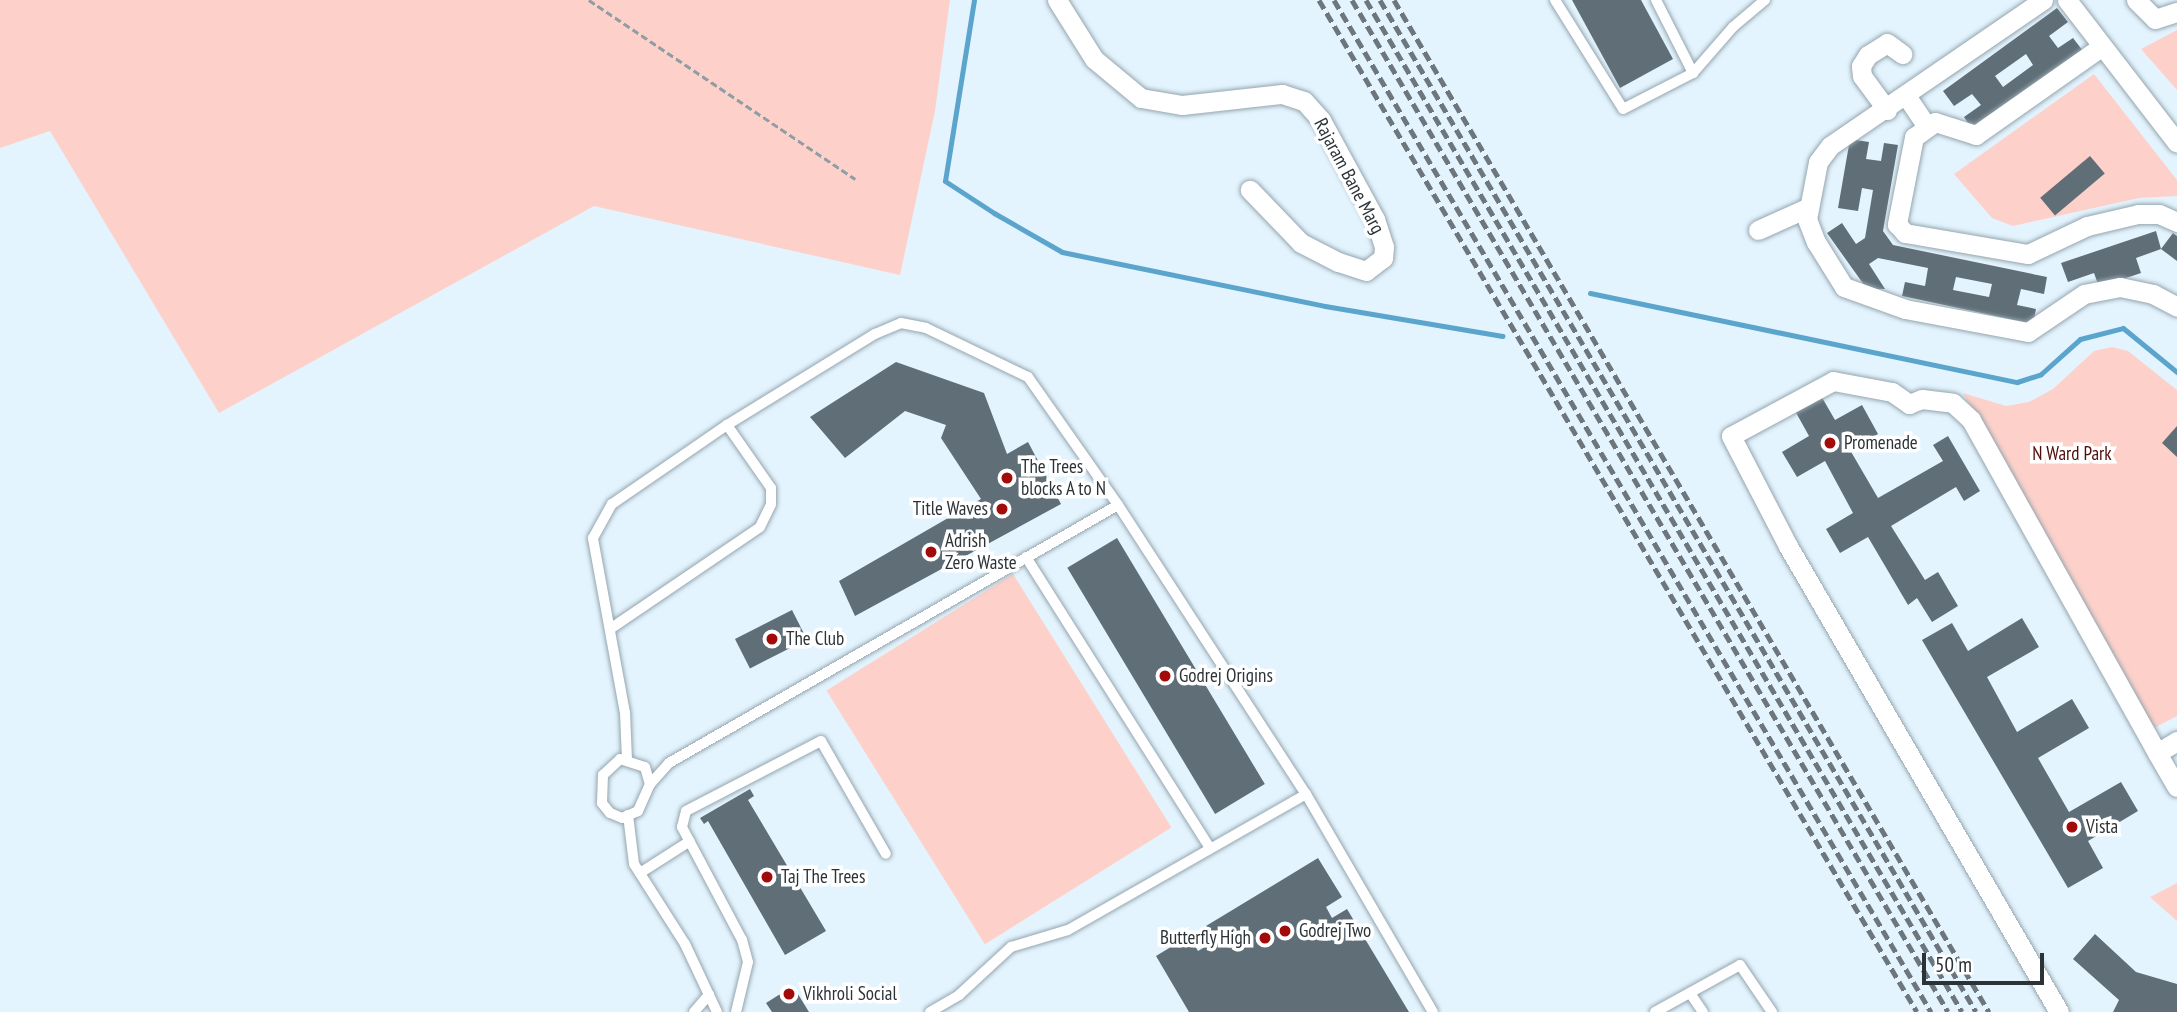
<!DOCTYPE html>
<html>
<head>
<meta charset="utf-8">
<style>
	body { margin:0 }
	#map { position:relative; width:2177px; height:1012px; overflow:hidden; background:#e3f4fe; font-family:"PT Sans Narrow",sans-serif }
	div>[style] { position:absolute }
	.green>* { inset:0; background:#fdd1ca; transform-origin:0 0 }
	.stream>* { height:5px; margin:-2.5px; padding:0 2.5px; transform-origin:2.5px; border-radius:2.5px; background:#5ba5cd }
	.building>* { inset:0; background:#5f6e77; transform-origin:0 0 }
	.path>* { height:2.5px; margin-top:-1.25px; transform-origin:0; background:repeating-linear-gradient(90deg,#909da4 0 7px,transparent 0 10.5px) }
	.roads { filter:drop-shadow(0 0 2px #95a5ae) drop-shadow(0 0 2px #95a5ae) }
	.service>* { height:10px; margin:-5px; padding:0 5px; transform-origin:5px; border-radius:5px; background:#fff }
	.minor>* { height:19px; margin:-9.5px; padding:0 9.5px; transform-origin:9.5px; border-radius:9.5px; background:#fff }
	.rail>* { height:5px; margin-top:-2.5px; transform-origin:0; background:repeating-linear-gradient(90deg,#6c767c 0 10px,transparent 0 15px) }
	.dots>* { width:19px; height:19px; translate:-50% -50%; box-sizing:border-box; border:4px solid #fff; border-radius:50% }
	span { translate:-50% -50%; white-space:nowrap; text-align:center; line-height:1.15; -webkit-text-stroke:7px #fff; paint-order:stroke }
	.street-label { font-size:19px; color:#2c3337 }
	.poi-label { font-size:19px; color:#2c3337 }
	.left { translate:0 -50%; text-align:left }
	.right { translate:-100% -50%; text-align:right }
	.park-label { font-size:19px; color:#510e0a }
	.scale { position:absolute; left:1922px; top:953px; width:122px; height:32px; box-sizing:border-box; border:4px solid #2c3337; border-top:0; padding-left:9px; font-size:21px; line-height:24px; white-space:nowrap; color:#2c3337; -webkit-text-stroke:5px #fff; paint-order:stroke }
</style>
</head>
<body>
<div id="map">
	<div class="green">
		<i style="clip-path:polygon(0 0,950px 0,935px 111px,900px 275px,594px 206px,219px 413px,50px 131px,0 148px)"></i>
		<i style="clip-path:polygon(2177px 30px,2177px 90px,2141px 49px)"></i>
		<i style="clip-path:polygon(2094px 74px,2177px 180px,2177px 196px,2139px 198px,2013px 226px,1992px 218px,1954px 174px)"></i>
		<i style="clip-path:polygon(2112px 347px,2128px 351px,2177px 390px,2177px 716px,2152px 729px,1963px 393px,2006px 406px,2029px 402px,2053px 389px,2094px 351px)"></i>
		<i style="left:1013px;top:574px;width:299px;height:220px;rotate:58deg"></i>
		<i style="clip-path:polygon(2177px 883px,2177px 921px,2150px 897px)"></i>
	</div>
	<div class="stream">
		<i style="left:974px;top:0;width:183px;rotate:99.1deg"></i>
		<i style="left:945px;top:181px;width:59px;rotate:33.1deg"></i>
		<i style="left:994px;top:213px;width:78px;rotate:29.8deg"></i>
		<i style="left:1062px;top:252px;width:268px;rotate:11.6deg"></i>
		<i style="left:1325px;top:306px;width:180px;rotate:9.6deg"></i>
		<i style="left:1590px;top:293px;width:436px;rotate:11.8deg"></i>
		<i style="left:2017px;top:382px;width:25px;rotate:-18deg"></i>
		<i style="left:2041px;top:374px;width:52px;rotate:-41.9deg"></i>
		<i style="left:2080px;top:339px;width:44px;rotate:-14.3deg"></i>
		<i style="left:2123px;top:328px;width:70px;rotate:39.2deg"></i>
	</div>
	<div class="building">
		<i style="clip-path:polygon(1572px 0,1641px 0,1673px 59px,1620px 88px)"></i>
		<i style="clip-path:polygon(evenodd,2057px 8px,2068px 22px,2049px 36px,2058px 48px,2073px 38px,2083px 51px,1972px 129px,1964px 117px,1981px 105px,1972px 94px,1954px 106px,1943px 91px,2057px 8px,2026px 54px,2033px 65px,2003px 87px,1995px 76px,2026px 54px)"></i>
		<i style="clip-path:polygon(evenodd,1850px 139px,1869px 142px,1866px 159px,1881px 161px,1884px 143px,1898px 145px,1883px 231px,1893px 245px,2047px 277px,2044px 294px,2021px 289px,2017px 305px,2036px 309px,2033px 324px,1902px 296px,1905px 282px,1925px 286px,1928px 268px,1878px 258px,1869px 264px,1885px 289px,1867px 289px,1827px 233px,1842px 223px,1856px 244px,1865px 238px,1873px 190px,1862px 188px,1858px 211px,1838px 208px,1850px 139px,1956px 277px,1992px 284px,1989px 297px,1953px 290px,1956px 277px)"></i>
		<i style="left:2090px;top:156px;width:23px;height:65px;rotate:50deg"></i>
		<i style="clip-path:polygon(2156px 231px,2161px 249px,2136px 258px,2141px 273px,2099px 287px,2094px 273px,2068px 282px,2061px 263px)"></i>
		<i style="clip-path:polygon(2173px 233px,2177px 236px,2177px 261px,2161px 249px)"></i>
		<i style="clip-path:polygon(896px 362px,984px 393px,1007px 454px,1028px 442px,1061px 504px,855px 616px,839px 581px,981px 499px,941px 438px,946px 425px,905px 411px,845px 458px,810px 417px)"></i>
		<i style="clip-path:polygon(1820px 394px,1835px 420px,1862px 405px,1878px 434px,1850px 450px,1878px 498px,1943px 461px,1933px 445px,1948px 436px,1980px 491px,1964px 501px,1956px 487px,1891px 526px,1925px 580px,1938px 572px,1958px 606px,1932px 622px,1917px 598px,1908px 605px,1868px 537px,1840px 553px,1826px 529px,1853px 513px,1825px 461px,1797px 477px,1782px 452px,1809px 436px,1794px 409px)"></i>
		<i style="clip-path:polygon(2177px 426px,2177px 457px,2162px 443px)"></i>
		<i style="left:1117px;top:538px;width:287px;height:58px;rotate:59deg"></i>
		<i style="left:792px;top:610px;width:33px;height:64px;rotate:63deg"></i>
		<i style="clip-path:polygon(2022px 618px,2039px 647px,1987px 677px,2017px 732px,2072px 699px,2089px 728px,2038px 758px,2069px 812px,2121px 782px,2138px 811px,2088px 841px,2103px 868px,2068px 888px,1922px 640px,1952px 623px,1968px 651px)"></i>
		<i style="clip-path:polygon(750px 789px,754px 796px,748px 800px,826px 931px,785px 955px,708px 821px,704px 824px,700px 818px)"></i>
		<i style="clip-path:polygon(1318px 858px,1342px 897px,1326px 907px,1332px 918px,1347px 909px,1409px 1012px,1189px 1012px,1156px 956px,1189px 936px,1198px 951px,1215px 941px,1206px 926px)"></i>
		<i style="clip-path:polygon(2095px 934px,2136px 972px,2177px 984px,2177px 1012px,2113px 1012px,2119px 1000px,2073px 959px)"></i>
		<i style="clip-path:polygon(793px 986px,809px 1012px,772px 1012px,766px 1003px)"></i>
	</div>
	<div class="path">
		<i style="left:589px;top:0;width:321px;rotate:33.9deg"></i>
	</div>
	<div class="roads">
		<div class="service">
			<i style="left:1555px;top:0;width:128px;rotate:58deg"></i>
			<i style="left:1623px;top:109px;width:79px;rotate:-27.2deg"></i>
			<i style="left:1693px;top:73px;width:61px;rotate:-49deg"></i>
			<i style="left:1733px;top:27px;width:42px;rotate:-40.2deg"></i>
			<i style="left:1656px;top:0;width:82px;rotate:63.1deg"></i>
			<i style="left:1118px;top:505px;width:345px;rotate:57deg"></i>
			<i style="left:1306px;top:794px;width:252px;rotate:59.8deg"></i>
			<i style="left:1026px;top:557px;width:342px;rotate:57.7deg"></i>
			<i style="left:610px;top:629px;width:181px;rotate:-34.2deg"></i>
			<i style="left:760px;top:527px;width:25px;rotate:-64deg"></i>
			<i style="left:771px;top:504px;width:16px;rotate:-90deg"></i>
			<i style="left:771px;top:488px;width:77px;rotate:-124.9deg"></i>
			<i style="left:627px;top:760px;width:47px;rotate:-92.4deg"></i>
			<i style="left:625px;top:713px;width:178px;rotate:-100.4deg"></i>
			<i style="left:593px;top:538px;width:39px;rotate:-61deg"></i>
			<i style="left:612px;top:504px;width:140px;rotate:-34.5deg"></i>
			<i style="left:727px;top:425px;width:174px;rotate:-31.6deg"></i>
			<i style="left:875px;top:334px;width:28px;rotate:-23deg"></i>
			<i style="left:901px;top:323px;width:25px;rotate:11deg"></i>
			<i style="left:926px;top:328px;width:113px;rotate:25.7deg"></i>
			<i style="left:1028px;top:377px;width:156px;rotate:54.9deg"></i>
			<i style="left:1118px;top:505px;width:518px;rotate:150.12deg"></i>
			<i style="left:669px;top:763px;width:28px;rotate:132deg"></i>
			<i style="left:650px;top:784px;width:30px;rotate:114deg"></i>
			<i style="left:638px;top:811px;width:17px;rotate:156deg"></i>
			<i style="left:622px;top:818px;width:13px;rotate:-157deg"></i>
			<i style="left:610px;top:813px;width:13px;rotate:-129deg"></i>
			<i style="left:602px;top:803px;width:28px;rotate:-88deg"></i>
			<i style="left:603px;top:775px;width:23px;rotate:-43deg"></i>
			<i style="left:620px;top:759px;width:26px;rotate:18deg"></i>
			<i style="left:645px;top:767px;width:18px;rotate:74deg"></i>
			<i style="left:628px;top:815px;width:49px;rotate:83deg"></i>
			<i style="left:634px;top:864px;width:95px;rotate:57.5deg"></i>
			<i style="left:685px;top:944px;width:75px;rotate:64.8deg"></i>
			<i style="left:640px;top:873px;width:59px;rotate:-32.6deg"></i>
			<i style="left:1690px;top:993px;width:23px;rotate:56deg"></i>
			<i style="left:694px;top:1012px;width:23px;rotate:-49deg"></i>
			<i style="left:736px;top:1012px;width:51px;rotate:-76.5deg"></i>
			<i style="left:748px;top:962px;width:23px;rotate:-105deg"></i>
			<i style="left:742px;top:940px;width:128px;rotate:-118deg"></i>
			<i style="left:682px;top:827px;width:16px;rotate:-76deg"></i>
			<i style="left:686px;top:811px;width:152px;rotate:-27.4deg"></i>
			<i style="left:821px;top:741px;width:130px;rotate:60.1deg"></i>
			<i style="left:930px;top:1012px;width:34px;rotate:-30deg"></i>
			<i style="left:959px;top:995px;width:71px;rotate:-42.7deg"></i>
			<i style="left:1011px;top:947px;width:59px;rotate:-16.6deg"></i>
			<i style="left:1068px;top:930px;width:274px;rotate:-29.7deg"></i>
			<i style="left:1655px;top:1012px;width:97px;rotate:-28.9deg"></i>
			<i style="left:1740px;top:965px;width:57px;rotate:55.8deg"></i>
		</div>
		<div class="minor">
			<i style="left:1057px;top:0;width:70px;rotate:57.9deg"></i>
			<i style="left:1094px;top:59px;width:61px;rotate:39.7deg"></i>
			<i style="left:1141px;top:98px;width:42px;rotate:9.7deg"></i>
			<i style="left:1182px;top:105px;width:101px;rotate:-6.3deg"></i>
			<i style="left:1282px;top:94px;width:23px;rotate:18deg"></i>
			<i style="left:1304px;top:101px;width:25px;rotate:48deg"></i>
			<i style="left:1321px;top:120px;width:113px;rotate:61.4deg"></i>
			<i style="left:1375px;top:219px;width:29px;rotate:72deg"></i>
			<i style="left:1384px;top:247px;width:11px;rotate:95deg"></i>
			<i style="left:1383px;top:258px;width:21px;rotate:143deg"></i>
			<i style="left:1366px;top:271px;width:29px;rotate:-162deg"></i>
			<i style="left:1338px;top:262px;width:42px;rotate:-152.8deg"></i>
			<i style="left:1301px;top:243px;width:74px;rotate:-133.9deg"></i>
			<i style="left:2043px;top:0;width:258px;rotate:145.6deg"></i>
			<i style="left:1830px;top:146px;width:20px;rotate:127deg"></i>
			<i style="left:1818px;top:162px;width:58px;rotate:100.9deg"></i>
			<i style="left:1807px;top:219px;width:25px;rotate:69deg"></i>
			<i style="left:1816px;top:242px;width:53px;rotate:58.1deg"></i>
			<i style="left:1844px;top:287px;width:65px;rotate:19.8deg"></i>
			<i style="left:1905px;top:309px;width:125px;rotate:10.6deg"></i>
			<i style="left:2028px;top:332px;width:68px;rotate:-34.2deg"></i>
			<i style="left:2084px;top:294px;width:37px;rotate:-11deg"></i>
			<i style="left:2120px;top:287px;width:34px;rotate:12deg"></i>
			<i style="left:2153px;top:294px;width:27px;rotate:28deg"></i>
			<i style="left:2067px;top:0;width:180px;rotate:52.4deg"></i>
			<i style="left:2136px;top:0;width:27px;rotate:45deg"></i>
			<i style="left:2155px;top:19px;width:23px;rotate:-18deg"></i>
			<i style="left:2101px;top:47px;width:153px;rotate:144.9deg"></i>
			<i style="left:1976px;top:135px;width:43px;rotate:-162.4deg"></i>
			<i style="left:1935px;top:122px;width:26px;rotate:144deg"></i>
			<i style="left:1914px;top:137px;width:89px;rotate:101.1deg"></i>
			<i style="left:1897px;top:224px;width:12px;rotate:48deg"></i>
			<i style="left:1905px;top:233px;width:125px;rotate:9.7deg"></i>
			<i style="left:2028px;top:254px;width:65px;rotate:-25.4deg"></i>
			<i style="left:2087px;top:226px;width:52px;rotate:-13.2deg"></i>
			<i style="left:2138px;top:214px;width:21px"></i>
			<i style="left:2159px;top:214px;width:20px;rotate:24deg"></i>
			<i style="left:1907px;top:97px;width:36px;rotate:56deg"></i>
			<i style="left:1887px;top:110px;width:42px;rotate:-126.3deg"></i>
			<i style="left:1862px;top:76px;width:10px;rotate:-96deg"></i>
			<i style="left:1861px;top:66px;width:13px;rotate:-58deg"></i>
			<i style="left:1868px;top:55px;width:22px;rotate:-32deg"></i>
			<i style="left:1887px;top:43px;width:19px;rotate:36deg"></i>
			<i style="left:1758px;top:230px;width:56px;rotate:-24.3deg"></i>
			<i style="left:2177px;top:741px;width:23px;rotate:149deg"></i>
			<i style="left:2157px;top:753px;width:39px;rotate:60deg"></i>
			<i style="left:2059px;top:1012px;width:539px;rotate:-120.18deg"></i>
			<i style="left:1788px;top:546px;width:124px;rotate:-117.4deg"></i>
			<i style="left:1731px;top:436px;width:116px;rotate:-28.3deg"></i>
			<i style="left:1833px;top:381px;width:60px;rotate:10.6deg"></i>
			<i style="left:1892px;top:392px;width:21px;rotate:35deg"></i>
			<i style="left:1909px;top:404px;width:14px;rotate:-21deg"></i>
			<i style="left:1922px;top:399px;width:31px;rotate:7deg"></i>
			<i style="left:1953px;top:403px;width:25px;rotate:43deg"></i>
			<i style="left:1971px;top:420px;width:381px;rotate:60.8deg"></i>
		</div>
	</div>
	<div class="rail">
		<i style="left:1319px;top:0;width:1175px;rotate:59.42deg"></i>
		<i style="left:1334px;top:0;width:1175px;rotate:59.46deg"></i>
		<i style="left:1352px;top:0;width:1174px;rotate:59.5deg"></i>
		<i style="left:1366px;top:0;width:1174px;rotate:59.5deg"></i>
		<i style="left:1380px;top:0;width:1174px;rotate:59.5deg"></i>
		<i style="left:1394px;top:0;width:1174px;rotate:59.55deg"></i>
	</div>
	<div class="dots">
		<i style="left:1830px;top:443px;background:#a30a0a"></i>
		<i style="left:1007px;top:478px;background:#a30a0a"></i>
		<i style="left:1002px;top:509px;background:#a30a0a"></i>
		<i style="left:931px;top:552px;background:#a30a0a"></i>
		<i style="left:772px;top:639px;background:#a30a0a"></i>
		<i style="left:1165px;top:676px;background:#a30a0a"></i>
		<i style="left:2072px;top:827px;background:#a30a0a"></i>
		<i style="left:767px;top:877px;background:#a30a0a"></i>
		<i style="left:1285px;top:931px;background:#a30a0a"></i>
		<i style="left:1265px;top:938px;background:#a30a0a"></i>
		<i style="left:789px;top:994px;background:#a30a0a"></i>
	</div>
	<div class="street-label">
		<span style="left:1349px;top:176px;rotate:62deg">Rajaram Bane Marg</span>
	</div>
	<div class="poi-label">
		<span class="left" style="left:1844px;top:443px">Promenade</span>
		<span class="left" style="left:1021px;top:478px">The Trees<br>blocks A to N</span>
		<span class="right" style="left:988px;top:509px">Title Waves</span>
		<span class="left" style="left:945px;top:552px">Adrish<br>Zero Waste</span>
		<span class="left" style="left:786px;top:639px">The Club</span>
		<span class="left" style="left:1179px;top:676px">Godrej Origins</span>
		<span class="left" style="left:2086px;top:827px">Vista</span>
		<span class="left" style="left:781px;top:877px">Taj The Trees</span>
		<span class="left" style="left:1299px;top:931px">Godrej Two</span>
		<span class="right" style="left:1251px;top:938px">Butterfly High</span>
		<span class="left" style="left:803px;top:994px">Vikhroli Social</span>
	</div>
	<div class="park-label">
		<span style="left:2072px;top:454px">N Ward Park</span>
	</div>
	<div class="scale">50 m</div>
</div>
</body>
</html>
